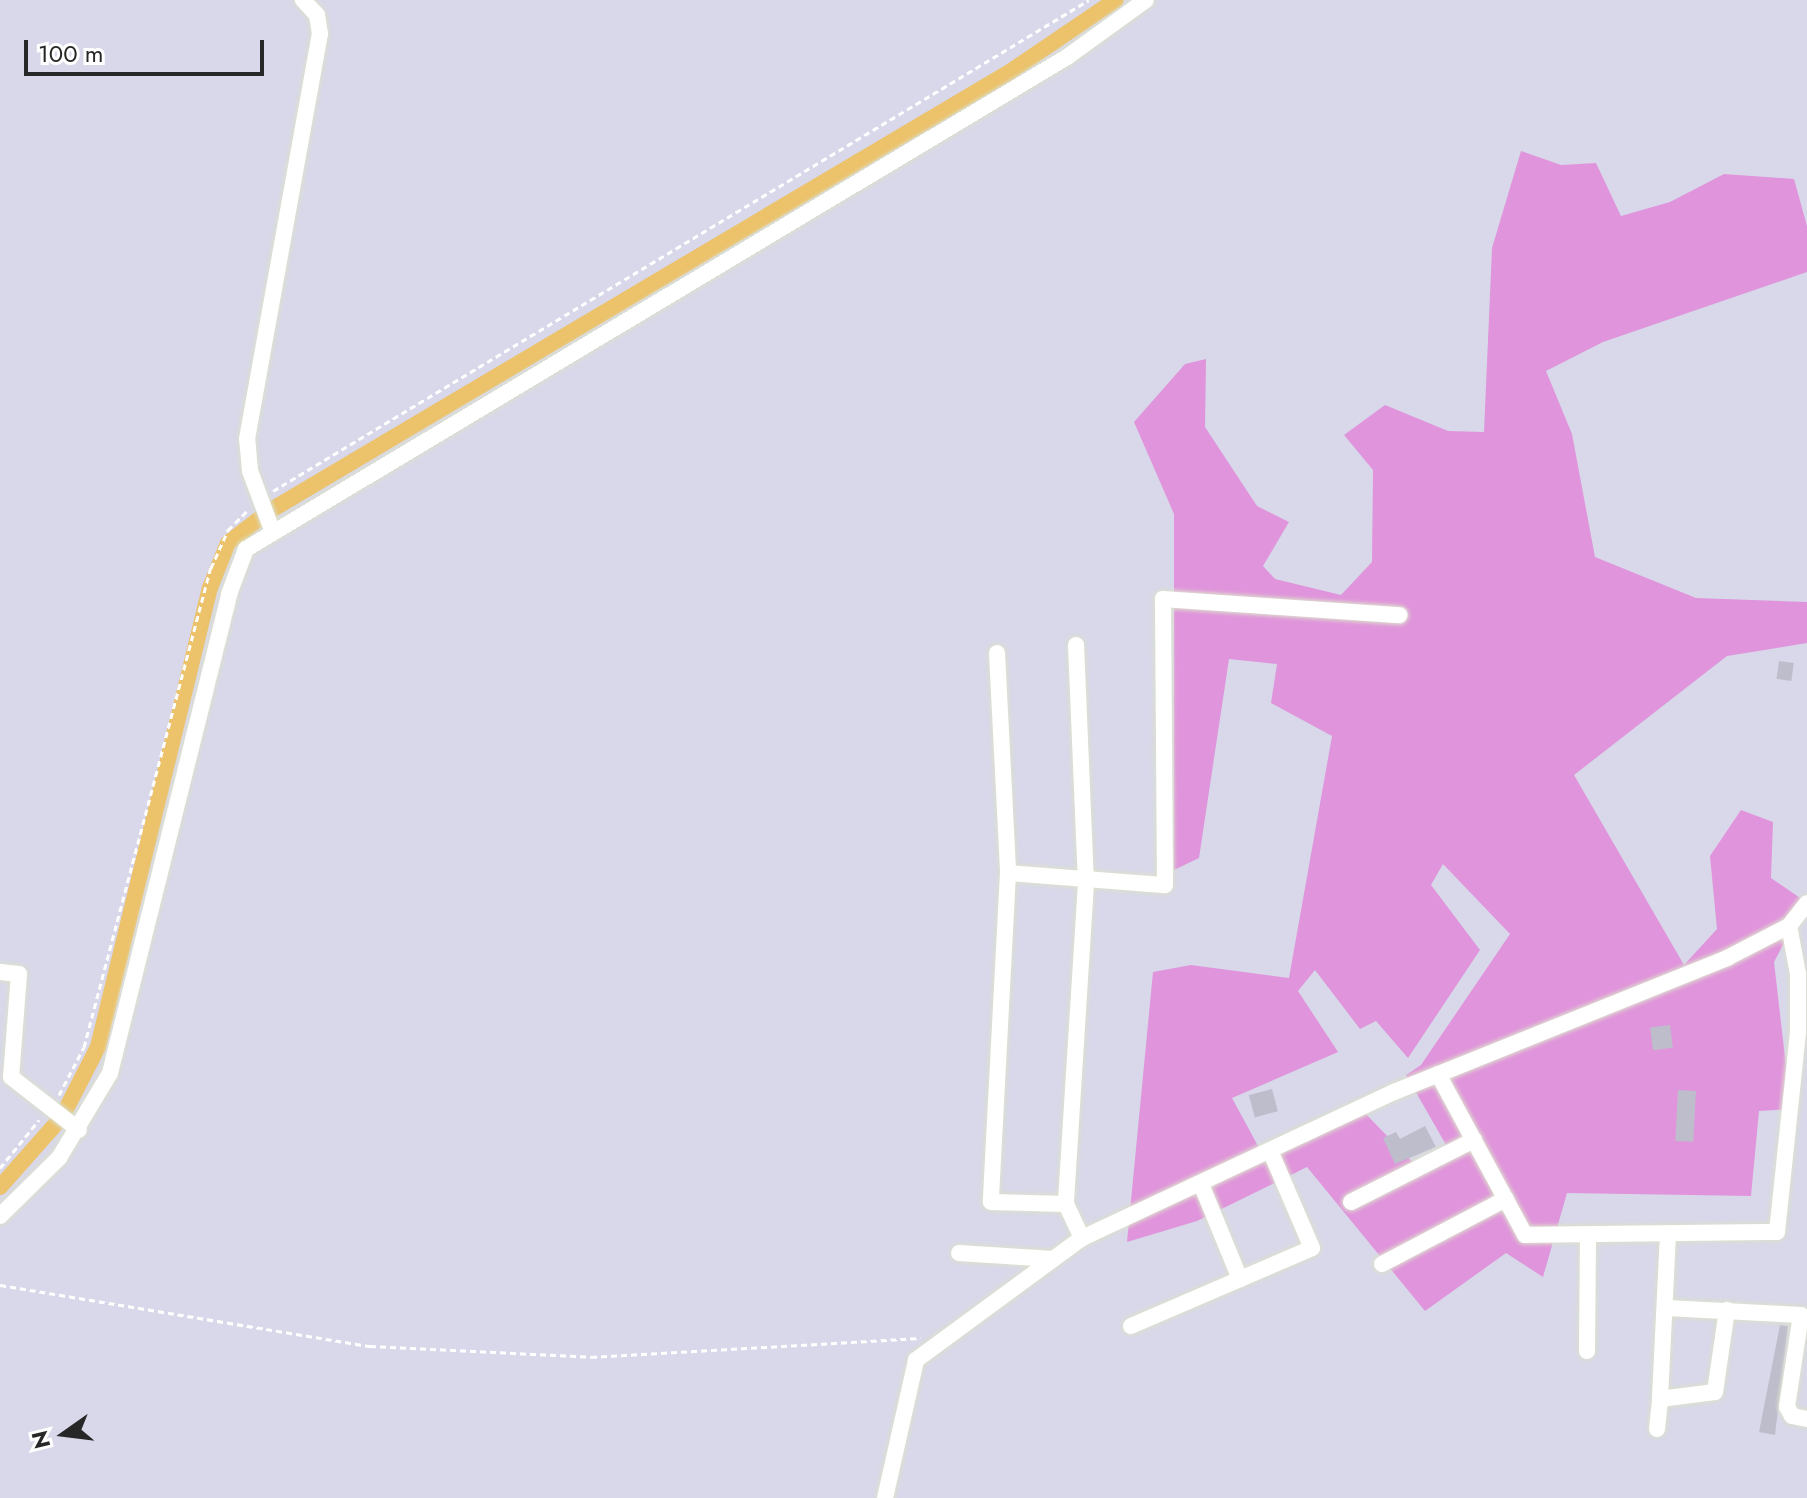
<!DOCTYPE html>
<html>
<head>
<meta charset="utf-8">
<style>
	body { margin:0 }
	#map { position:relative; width:1807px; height:1498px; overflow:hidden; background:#d8d8ea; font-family:Jost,sans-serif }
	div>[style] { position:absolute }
	.green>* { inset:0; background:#e094db }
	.canal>* { height:16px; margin:-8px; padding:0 8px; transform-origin:8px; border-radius:8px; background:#ecc26a }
	.building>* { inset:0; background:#bdbdcc; transform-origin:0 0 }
	.path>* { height:3px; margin-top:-1.5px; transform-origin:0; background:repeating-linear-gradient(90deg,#fff 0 6px,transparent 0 10px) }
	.roads { filter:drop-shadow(0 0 2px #dce0cd) drop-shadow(0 0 2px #dce0cd) }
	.street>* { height:16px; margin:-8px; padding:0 8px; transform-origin:8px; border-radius:8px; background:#fff }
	span { translate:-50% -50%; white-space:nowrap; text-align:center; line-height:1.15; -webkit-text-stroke:6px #fff; paint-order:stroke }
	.north { position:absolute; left:24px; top:1394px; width:80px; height:80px; -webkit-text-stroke:6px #fff; paint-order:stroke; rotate:256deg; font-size:22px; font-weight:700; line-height:32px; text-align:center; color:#272727 }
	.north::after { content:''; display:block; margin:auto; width:28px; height:36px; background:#272727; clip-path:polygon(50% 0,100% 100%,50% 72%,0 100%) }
	.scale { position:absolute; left:24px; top:40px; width:240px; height:36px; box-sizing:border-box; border:4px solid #272727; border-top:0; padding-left:10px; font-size:24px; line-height:28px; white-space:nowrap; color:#272727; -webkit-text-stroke:6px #fff; paint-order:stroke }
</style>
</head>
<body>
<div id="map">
	<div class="green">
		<i style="clip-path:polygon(evenodd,1521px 151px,1561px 165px,1596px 163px,1621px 216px,1670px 202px,1724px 174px,1794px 179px,1807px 226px,1807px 272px,1603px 342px,1546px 371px,1572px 434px,1595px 557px,1696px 598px,1807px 602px,1807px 643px,1727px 656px,1574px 775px,1684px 965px,1717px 929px,1710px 856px,1741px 810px,1773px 822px,1771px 878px,1806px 902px,1774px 962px,1791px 1109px,1759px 1111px,1751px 1196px,1567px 1193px,1543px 1277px,1506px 1253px,1425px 1311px,1307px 1167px,1197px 1221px,1127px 1242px,1153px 972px,1191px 965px,1289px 978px,1332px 736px,1271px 703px,1277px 664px,1229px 659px,1199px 858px,1174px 870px,1174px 514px,1134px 422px,1185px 364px,1206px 359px,1205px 427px,1257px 506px,1289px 522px,1263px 566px,1275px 579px,1341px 595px,1372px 562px,1373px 470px,1344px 435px,1385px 405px,1448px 431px,1484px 432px,1492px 248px,1521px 151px,1443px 864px,1510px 934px,1421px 1065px,1406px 1075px,1453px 1157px,1424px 1174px,1361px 1109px,1264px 1157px,1232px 1098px,1338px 1052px,1298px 991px,1315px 970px,1360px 1029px,1376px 1021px,1408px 1058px,1480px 950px,1431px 885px,1443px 864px)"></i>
	</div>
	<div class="canal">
		<i style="left:0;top:1187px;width:94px;rotate:-48.5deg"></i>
		<i style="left:62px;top:1117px;width:79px;rotate:-62.8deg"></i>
		<i style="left:98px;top:1047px;width:472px;rotate:-76.3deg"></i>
		<i style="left:210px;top:588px;width:48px;rotate:-68.2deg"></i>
		<i style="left:228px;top:543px;width:51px;rotate:-37.8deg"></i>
		<i style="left:268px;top:512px;width:860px;rotate:-30.68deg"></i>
		<i style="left:1008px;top:73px;width:130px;rotate:-34.1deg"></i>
	</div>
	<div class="building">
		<i style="left:1779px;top:661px;width:15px;height:18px;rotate:8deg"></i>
		<i style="left:1670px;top:1025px;width:23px;height:20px;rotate:83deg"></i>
		<i style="left:1272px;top:1089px;width:23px;height:24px;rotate:75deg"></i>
		<i style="left:1678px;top:1090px;width:18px;height:51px;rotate:3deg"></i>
		<i style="clip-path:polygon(1425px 1126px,1436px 1147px,1395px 1164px,1383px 1138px,1396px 1132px,1400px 1139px)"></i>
		<i style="clip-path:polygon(1780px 1325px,1788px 1326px,1775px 1435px,1759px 1432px)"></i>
	</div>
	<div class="path">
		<i style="left:273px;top:491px;width:952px;rotate:-31.04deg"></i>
		<i style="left:59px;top:1095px;width:54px;rotate:-62.5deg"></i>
		<i style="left:84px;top:1047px;width:496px;rotate:-75.2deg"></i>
		<i style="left:211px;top:568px;width:42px;rotate:-65.9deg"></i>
		<i style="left:228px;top:530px;width:28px;rotate:-45deg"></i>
		<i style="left:0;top:1168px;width:62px;rotate:-50.9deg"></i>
		<i style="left:0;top:1285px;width:375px;rotate:9.4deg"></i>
		<i style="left:370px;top:1346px;width:221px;rotate:2.8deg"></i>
		<i style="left:591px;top:1357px;width:330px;rotate:-3.3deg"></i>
	</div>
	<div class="roads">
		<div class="street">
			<i style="left:272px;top:530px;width:63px;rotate:-110.4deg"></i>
			<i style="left:250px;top:471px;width:32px;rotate:-95deg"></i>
			<i style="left:247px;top:439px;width:412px;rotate:-79.8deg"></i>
			<i style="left:320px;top:34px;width:19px;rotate:-99deg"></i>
			<i style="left:317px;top:15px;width:21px;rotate:-133deg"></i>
			<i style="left:1076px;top:645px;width:238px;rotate:87.6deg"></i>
			<i style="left:1086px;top:883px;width:322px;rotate:93.6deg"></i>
			<i style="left:1066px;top:1204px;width:38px;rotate:65deg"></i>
			<i style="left:997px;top:653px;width:220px;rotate:87.1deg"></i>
			<i style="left:1008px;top:873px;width:329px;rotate:93deg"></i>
			<i style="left:991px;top:1202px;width:75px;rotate:1.5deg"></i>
			<i style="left:1008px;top:873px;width:157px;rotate:4.4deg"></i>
			<i style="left:1165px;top:885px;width:286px;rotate:-90.4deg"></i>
			<i style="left:1163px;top:599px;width:237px;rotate:3.9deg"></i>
			<i style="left:0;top:972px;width:19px;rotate:6deg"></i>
			<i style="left:19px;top:974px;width:103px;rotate:94.4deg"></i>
			<i style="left:11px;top:1077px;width:86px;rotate:37.9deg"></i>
			<i style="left:1438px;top:1074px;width:183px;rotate:61.6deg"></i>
			<i style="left:1525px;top:1235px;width:252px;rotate:-0.7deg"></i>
			<i style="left:1777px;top:1232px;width:201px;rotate:-84deg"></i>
			<i style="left:1798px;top:1032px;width:58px;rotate:-90deg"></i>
			<i style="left:1798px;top:974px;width:49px;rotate:-100.6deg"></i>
			<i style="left:1201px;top:1184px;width:103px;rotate:67.7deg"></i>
			<i style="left:1351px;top:1202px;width:138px;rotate:-26.8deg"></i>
			<i style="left:0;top:1216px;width:83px;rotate:-44.5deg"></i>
			<i style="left:59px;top:1158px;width:99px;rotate:-59deg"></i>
			<i style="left:110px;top:1073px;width:494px;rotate:-76deg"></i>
			<i style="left:229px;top:594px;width:48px;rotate:-69.3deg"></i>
			<i style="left:246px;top:549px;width:957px;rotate:-30.93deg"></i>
			<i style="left:1067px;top:57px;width:97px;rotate:-35.8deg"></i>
			<i style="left:1668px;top:1234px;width:165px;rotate:92.8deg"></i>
			<i style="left:1660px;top:1399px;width:55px;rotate:-7.3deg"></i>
			<i style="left:1715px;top:1392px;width:83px;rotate:-81.7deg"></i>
			<i style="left:959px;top:1253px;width:94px;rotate:3.7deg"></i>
			<i style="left:1382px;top:1264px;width:140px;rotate:-27.7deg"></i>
			<i style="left:1667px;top:1308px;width:134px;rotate:3deg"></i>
			<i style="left:1801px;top:1315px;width:93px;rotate:98.7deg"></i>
			<i style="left:1787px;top:1407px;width:10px;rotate:61deg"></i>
			<i style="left:1792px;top:1416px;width:15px;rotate:11deg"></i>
			<i style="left:1131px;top:1326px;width:197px;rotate:-23.3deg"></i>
			<i style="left:1312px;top:1248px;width:103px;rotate:-113.3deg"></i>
			<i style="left:1587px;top:1351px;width:113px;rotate:-89.5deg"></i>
			<i style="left:1657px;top:1429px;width:30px;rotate:-84deg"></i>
			<i style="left:885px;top:1498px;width:141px;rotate:-77.3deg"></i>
			<i style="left:916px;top:1360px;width:206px;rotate:-36.3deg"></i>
			<i style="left:1082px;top:1238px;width:344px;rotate:-25.1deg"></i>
			<i style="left:1394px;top:1092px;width:359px;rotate:-21.9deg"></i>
			<i style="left:1727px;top:958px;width:70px;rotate:-27.3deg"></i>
			<i style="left:1789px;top:926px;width:29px;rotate:-52deg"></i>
		</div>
	</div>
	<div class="north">N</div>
	<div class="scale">100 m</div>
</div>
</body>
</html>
